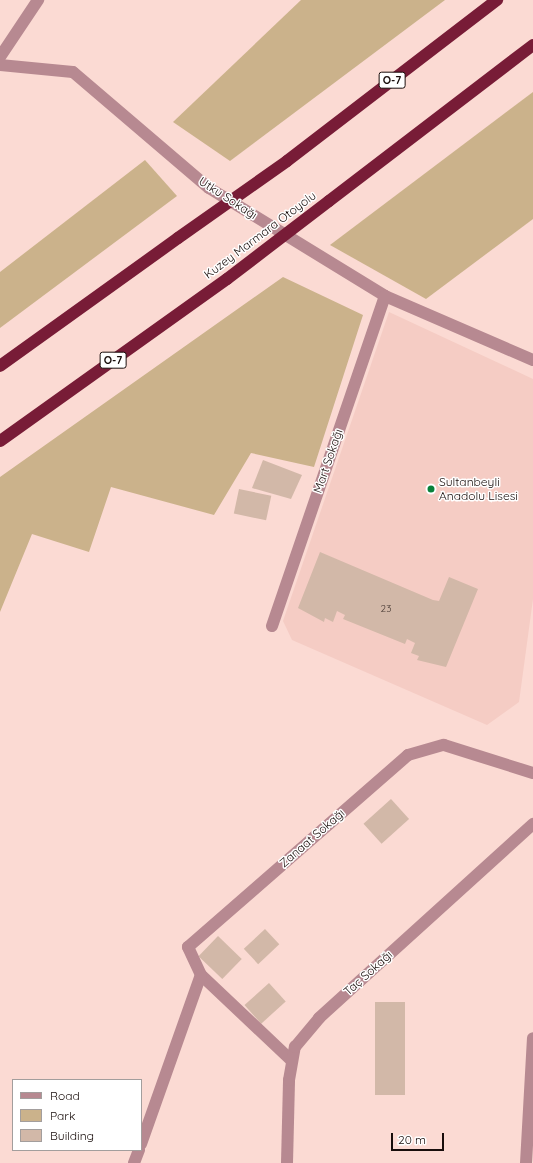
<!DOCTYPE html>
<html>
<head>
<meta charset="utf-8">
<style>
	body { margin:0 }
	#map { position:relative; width:533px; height:1163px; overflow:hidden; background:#fbdad3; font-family:Quicksand,sans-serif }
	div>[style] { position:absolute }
	.built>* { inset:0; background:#f5ccc4 }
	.green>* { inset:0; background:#cbb28b }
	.building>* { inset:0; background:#d2b8a8; transform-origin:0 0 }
	.minor>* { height:12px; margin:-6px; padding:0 6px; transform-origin:6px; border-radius:6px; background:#b78991 }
	.highway>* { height:12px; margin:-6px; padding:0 6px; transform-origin:6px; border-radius:6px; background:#781c37 }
	.highway-bridge>* { height:12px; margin:-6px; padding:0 6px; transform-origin:6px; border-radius:6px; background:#781c37 }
	.dots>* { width:11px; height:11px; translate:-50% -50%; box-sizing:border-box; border:2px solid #fff; border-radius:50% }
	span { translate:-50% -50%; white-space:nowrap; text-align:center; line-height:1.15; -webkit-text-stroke:3px #fff; paint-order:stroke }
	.number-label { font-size:10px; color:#463832 }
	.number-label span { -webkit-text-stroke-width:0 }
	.shield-label span { padding:1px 3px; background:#fff; border:1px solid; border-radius:3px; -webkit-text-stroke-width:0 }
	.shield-label { font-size:11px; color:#180d0b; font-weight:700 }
	.street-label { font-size:12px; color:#180d0b }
	.poi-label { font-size:12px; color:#180d0b }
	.left { translate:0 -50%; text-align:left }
	.legend { position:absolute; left:12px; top:1079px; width:130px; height:72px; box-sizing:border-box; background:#fff; border:1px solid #a39e9d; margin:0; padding:5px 7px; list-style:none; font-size:12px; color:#180d0b }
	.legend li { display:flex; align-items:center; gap:8px; height:20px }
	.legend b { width:20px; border:1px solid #a39e9d }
	.scale { position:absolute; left:391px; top:1133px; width:53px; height:18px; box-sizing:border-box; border:2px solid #180d0b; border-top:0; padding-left:5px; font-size:12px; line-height:14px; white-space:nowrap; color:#180d0b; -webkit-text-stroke:3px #fff; paint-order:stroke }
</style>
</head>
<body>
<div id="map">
	<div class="built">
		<i style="clip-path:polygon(389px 312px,533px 379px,533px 599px,519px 702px,487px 725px,292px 640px,283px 621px)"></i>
	</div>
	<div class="green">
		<i style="clip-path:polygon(301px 0,445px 0,230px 161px,173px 122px)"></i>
		<i style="clip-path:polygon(533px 92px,533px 219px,426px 299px,330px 245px)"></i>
		<i style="clip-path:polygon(145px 160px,177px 196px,0 328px,0 272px)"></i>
		<i style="clip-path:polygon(283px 277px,363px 315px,314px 467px,251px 453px,214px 515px,111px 487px,89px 552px,32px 534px,0 612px,0 477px)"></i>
	</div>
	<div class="building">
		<i style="clip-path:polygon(263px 460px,302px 475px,291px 499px,252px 488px)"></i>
		<i style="left:239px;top:489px;width:33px;height:25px;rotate:12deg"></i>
		<i style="clip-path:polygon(320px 552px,433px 600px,439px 601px,449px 577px,478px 589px,446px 667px,417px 660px,419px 656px,411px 653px,415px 643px,407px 639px,405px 644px,343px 619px,345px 615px,337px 611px,333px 622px,325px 618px,324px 622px,298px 608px)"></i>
		<i style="left:391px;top:799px;width:27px;height:37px;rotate:48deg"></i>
		<i style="left:265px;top:929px;width:21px;height:29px;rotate:47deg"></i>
		<i style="left:218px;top:936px;width:33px;height:28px;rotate:44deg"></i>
		<i style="left:269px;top:983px;width:25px;height:33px;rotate:48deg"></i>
		<i style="left:405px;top:1002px;width:93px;height:30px;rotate:90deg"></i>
	</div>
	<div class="minor">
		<i style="left:0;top:57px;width:69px;rotate:-56.3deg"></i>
		<i style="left:0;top:65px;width:73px;rotate:5.5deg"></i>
		<i style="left:73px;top:72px;width:179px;rotate:40.5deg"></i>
		<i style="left:209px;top:188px;width:206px;rotate:31.5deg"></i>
		<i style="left:385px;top:296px;width:161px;rotate:23.4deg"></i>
		<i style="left:272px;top:626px;width:349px;rotate:-71.1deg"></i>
		<i style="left:292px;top:1061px;width:125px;rotate:-136.6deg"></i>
		<i style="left:201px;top:975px;width:31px;rotate:-115deg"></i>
		<i style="left:188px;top:947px;width:292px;rotate:-41.1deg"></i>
		<i style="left:408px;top:755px;width:37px;rotate:-16deg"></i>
		<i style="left:444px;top:745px;width:93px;rotate:17.5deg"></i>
		<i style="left:141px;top:1144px;width:179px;rotate:-70.5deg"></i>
		<i style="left:134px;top:1163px;width:14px;rotate:-69deg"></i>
		<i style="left:287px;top:1163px;width:83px;rotate:-88.6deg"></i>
		<i style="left:289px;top:1080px;width:34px;rotate:-80deg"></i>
		<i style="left:295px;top:1047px;width:38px;rotate:-50deg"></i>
		<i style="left:319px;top:1018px;width:289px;rotate:-42.2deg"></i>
		<i style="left:526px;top:1163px;width:125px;rotate:-86.8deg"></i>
	</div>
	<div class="highway">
		<i style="left:287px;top:161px;width:265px;rotate:-37.5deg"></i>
		<i style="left:329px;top:201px;width:257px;rotate:-37.4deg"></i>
		<i style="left:0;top:366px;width:219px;rotate:-35.7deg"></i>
		<i style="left:0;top:441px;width:279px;rotate:-35.5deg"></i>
	</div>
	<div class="highway-bridge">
		<i style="left:178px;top:238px;width:133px;rotate:-35.2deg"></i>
		<i style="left:227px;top:279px;width:128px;rotate:-37.4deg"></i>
	</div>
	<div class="dots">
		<i style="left:431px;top:489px;background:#08813a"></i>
	</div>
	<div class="number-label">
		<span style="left:386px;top:609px">23</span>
	</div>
	<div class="shield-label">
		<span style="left:392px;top:80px">O-7</span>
		<span style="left:113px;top:360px">O-7</span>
	</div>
	<div class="street-label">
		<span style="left:228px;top:198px;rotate:33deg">Utku Sokağı</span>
		<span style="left:260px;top:235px;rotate:-37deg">Kuzey Marmara Otoyolu</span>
		<span style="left:328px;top:461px;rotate:-71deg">Mart Sokağı</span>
		<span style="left:312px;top:838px;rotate:-41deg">Zanaat Sokağı</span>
		<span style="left:368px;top:973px;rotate:-42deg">Taç Sokağı</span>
	</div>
	<div class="poi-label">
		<span class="left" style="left:439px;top:489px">Sultanbeyli<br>Anadolu Lisesi</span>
	</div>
	<ul class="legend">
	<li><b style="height:5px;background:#b78991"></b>Road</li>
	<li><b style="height:11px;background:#cbb28b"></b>Park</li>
	<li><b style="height:11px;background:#d2b8a8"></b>Building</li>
	</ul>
	<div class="scale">20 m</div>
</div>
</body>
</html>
